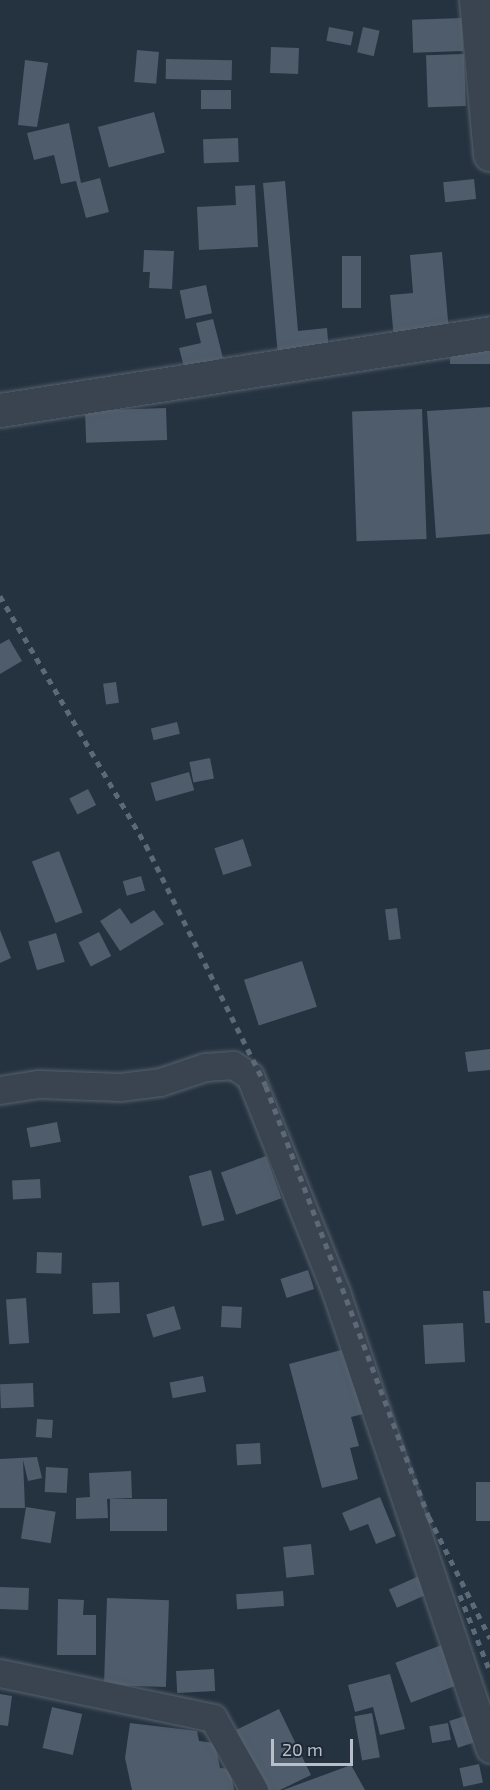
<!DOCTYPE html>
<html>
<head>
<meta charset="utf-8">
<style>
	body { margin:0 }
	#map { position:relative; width:490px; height:1790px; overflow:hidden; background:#253340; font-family:"Exo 2",sans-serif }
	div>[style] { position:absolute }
	.building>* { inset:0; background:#4e5c6b; transform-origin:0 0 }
	.roads { filter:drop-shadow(0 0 2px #57626d) drop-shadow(0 0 2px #57626d) }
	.minor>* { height:27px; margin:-13.5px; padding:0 13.5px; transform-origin:13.5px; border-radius:13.5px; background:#3a4450 }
	.tertiary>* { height:33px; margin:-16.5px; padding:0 16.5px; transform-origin:16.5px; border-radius:16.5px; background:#3a4450 }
	.rail>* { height:4.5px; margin-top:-2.25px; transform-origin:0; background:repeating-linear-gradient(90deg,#5c6977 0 6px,transparent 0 12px) }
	span { translate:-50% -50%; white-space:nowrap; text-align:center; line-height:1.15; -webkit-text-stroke:4.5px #1e2935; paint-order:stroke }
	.scale { position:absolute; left:271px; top:1739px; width:82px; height:27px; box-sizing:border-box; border:3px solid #b6bfca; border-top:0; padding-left:8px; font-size:18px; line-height:21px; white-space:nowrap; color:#b6bfca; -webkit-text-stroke:4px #1e2935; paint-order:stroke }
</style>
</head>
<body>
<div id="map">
	<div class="building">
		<i style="left:462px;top:18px;width:33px;height:50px;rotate:88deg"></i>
		<i style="left:329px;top:27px;width:25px;height:14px;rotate:11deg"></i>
		<i style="left:363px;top:27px;width:17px;height:26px;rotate:13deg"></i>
		<i style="left:271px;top:47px;width:28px;height:26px;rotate:2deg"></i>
		<i style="left:137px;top:50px;width:22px;height:32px;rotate:5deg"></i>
		<i style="left:464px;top:54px;width:52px;height:38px;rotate:88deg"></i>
		<i style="left:166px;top:59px;width:66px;height:20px;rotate:1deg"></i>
		<i style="clip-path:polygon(25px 60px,48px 63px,37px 127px,18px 125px)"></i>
		<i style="left:201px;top:90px;width:30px;height:19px"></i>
		<i style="left:154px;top:112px;width:42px;height:58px;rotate:75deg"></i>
		<i style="clip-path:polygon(69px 123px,81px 183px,100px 178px,109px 212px,86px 218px,76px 181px,61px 184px,54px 155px,34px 160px,27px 133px)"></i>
		<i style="left:238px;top:138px;width:24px;height:35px;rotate:88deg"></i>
		<i style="left:474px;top:179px;width:20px;height:31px;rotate:84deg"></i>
		<i style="clip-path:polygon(285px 181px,298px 331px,327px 328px,329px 352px,278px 357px,263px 183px)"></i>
		<i style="clip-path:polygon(255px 185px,258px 247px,199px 250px,197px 207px,236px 205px,235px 186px)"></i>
		<i style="clip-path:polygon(144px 250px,174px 251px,172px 289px,149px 288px,150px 272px,143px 272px)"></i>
		<i style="clip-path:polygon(442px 252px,449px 332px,394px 340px,390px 295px,413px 293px,410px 255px)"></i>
		<i style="left:342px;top:256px;width:19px;height:52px"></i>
		<i style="left:206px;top:285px;width:29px;height:27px;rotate:78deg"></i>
		<i style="clip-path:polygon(213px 319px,223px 358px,184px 367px,179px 348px,201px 343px,196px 323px)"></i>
		<i style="left:490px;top:351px;width:13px;height:40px;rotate:90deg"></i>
		<i style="clip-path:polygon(490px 407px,490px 534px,436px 538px,427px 411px)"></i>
		<i style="left:166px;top:408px;width:32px;height:81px;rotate:88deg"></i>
		<i style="left:422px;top:409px;width:130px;height:70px;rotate:88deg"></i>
		<i style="clip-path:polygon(9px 639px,22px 661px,0 674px,0 644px)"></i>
		<i style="left:116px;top:682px;width:21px;height:13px;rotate:82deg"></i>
		<i style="left:177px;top:722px;width:12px;height:27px;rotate:76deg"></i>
		<i style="left:210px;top:758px;width:21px;height:21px;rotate:79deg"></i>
		<i style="left:189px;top:772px;width:19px;height:40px;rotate:74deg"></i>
		<i style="left:88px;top:789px;width:18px;height:21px;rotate:63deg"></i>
		<i style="left:243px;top:839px;width:28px;height:30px;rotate:72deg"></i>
		<i style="left:59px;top:851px;width:66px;height:29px;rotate:69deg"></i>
		<i style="left:141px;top:876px;width:15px;height:19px;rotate:74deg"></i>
		<i style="clip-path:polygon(120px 908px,131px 924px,154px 910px,164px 924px,120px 951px,100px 921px)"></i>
		<i style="left:397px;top:908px;width:31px;height:12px;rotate:83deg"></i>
		<i style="clip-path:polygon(0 930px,11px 958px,0 963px)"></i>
		<i style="left:99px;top:932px;width:27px;height:23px;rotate:63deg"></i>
		<i style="left:56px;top:933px;width:30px;height:29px;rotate:73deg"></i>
		<i style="left:302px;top:961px;width:48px;height:61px;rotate:72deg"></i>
		<i style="clip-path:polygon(490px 1049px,490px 1070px,468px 1072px,465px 1052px)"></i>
		<i style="left:57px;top:1122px;width:20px;height:31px;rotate:79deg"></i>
		<i style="left:266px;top:1156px;width:45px;height:48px;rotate:70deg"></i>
		<i style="left:211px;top:1170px;width:52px;height:23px;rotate:75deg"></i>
		<i style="left:40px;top:1179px;width:19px;height:28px;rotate:87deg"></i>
		<i style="left:37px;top:1252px;width:25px;height:21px;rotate:2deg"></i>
		<i style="left:308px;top:1270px;width:20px;height:29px;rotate:72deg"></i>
		<i style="left:119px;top:1282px;width:31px;height:27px;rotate:88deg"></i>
		<i style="clip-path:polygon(483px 1291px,490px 1291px,490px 1323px,485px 1323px)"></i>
		<i style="left:26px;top:1298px;width:45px;height:20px;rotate:86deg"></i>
		<i style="left:174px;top:1306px;width:24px;height:29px;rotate:73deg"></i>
		<i style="left:222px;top:1306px;width:20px;height:21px;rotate:3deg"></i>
		<i style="left:463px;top:1323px;width:39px;height:40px;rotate:87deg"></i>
		<i style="clip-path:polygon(345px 1349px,363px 1414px,351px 1417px,359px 1446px,350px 1448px,358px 1479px,322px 1488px,289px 1364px)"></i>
		<i style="left:203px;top:1376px;width:16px;height:34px;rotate:79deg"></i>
		<i style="left:33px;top:1383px;width:24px;height:33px;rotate:88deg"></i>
		<i style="left:37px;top:1419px;width:16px;height:18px;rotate:4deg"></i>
		<i style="left:260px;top:1443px;width:21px;height:24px;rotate:87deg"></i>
		<i style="clip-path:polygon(37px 1457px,42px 1478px,28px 1481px,23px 1460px,25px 1508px,0 1508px,0 1459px)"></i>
		<i style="left:46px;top:1467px;width:22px;height:25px;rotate:3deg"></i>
		<i style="clip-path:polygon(131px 1471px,132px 1498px,107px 1499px,108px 1518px,76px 1519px,76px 1498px,90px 1497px,89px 1473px)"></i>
		<i style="left:476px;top:1482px;width:14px;height:39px"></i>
		<i style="clip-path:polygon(380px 1497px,396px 1536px,376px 1544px,368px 1524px,350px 1531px,342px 1513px)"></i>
		<i style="left:167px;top:1499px;width:32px;height:57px;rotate:90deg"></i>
		<i style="left:26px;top:1507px;width:30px;height:32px;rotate:9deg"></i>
		<i style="left:311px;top:1544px;width:31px;height:28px;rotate:84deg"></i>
		<i style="left:419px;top:1576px;width:20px;height:33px;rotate:66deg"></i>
		<i style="left:0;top:1587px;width:29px;height:22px;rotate:2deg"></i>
		<i style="left:283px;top:1591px;width:15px;height:47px;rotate:86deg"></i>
		<i style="left:107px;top:1598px;width:62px;height:87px;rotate:2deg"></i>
		<i style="clip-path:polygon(58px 1599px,84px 1600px,83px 1615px,96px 1615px,96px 1655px,57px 1655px)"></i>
		<i style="left:444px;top:1644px;width:43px;height:52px;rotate:69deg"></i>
		<i style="left:214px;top:1669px;width:22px;height:38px;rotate:87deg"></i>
		<i style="clip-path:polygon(390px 1674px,405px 1729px,380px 1735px,373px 1707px,355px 1712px,348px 1685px)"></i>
		<i style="clip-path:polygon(0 1694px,12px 1696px,8px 1726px,0 1725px)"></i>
		<i style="left:52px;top:1707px;width:31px;height:42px;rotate:13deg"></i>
		<i style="clip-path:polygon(279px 1709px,311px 1775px,280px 1790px,264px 1790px,236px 1730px)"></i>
		<i style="left:372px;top:1713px;width:45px;height:18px;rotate:80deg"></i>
		<i style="left:474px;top:1713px;width:28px;height:26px;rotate:72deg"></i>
		<i style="clip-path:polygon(130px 1723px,197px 1731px,199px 1741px,215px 1743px,220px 1768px,230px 1769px,234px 1790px,132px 1790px,125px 1758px)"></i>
		<i style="left:448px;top:1723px;width:17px;height:19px;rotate:80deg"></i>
		<i style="left:479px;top:1764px;width:19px;height:20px;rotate:78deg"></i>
		<i style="clip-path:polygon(351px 1765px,365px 1790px,283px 1790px)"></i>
	</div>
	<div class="roads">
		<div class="minor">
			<i style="left:0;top:1090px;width:39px;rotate:-9deg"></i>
			<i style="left:39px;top:1084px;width:81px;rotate:2.1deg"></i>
			<i style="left:120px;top:1087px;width:40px;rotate:-7.1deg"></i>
			<i style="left:160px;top:1082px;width:47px;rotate:-18.4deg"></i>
			<i style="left:205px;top:1067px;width:28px;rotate:-4deg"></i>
			<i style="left:233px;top:1065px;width:20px;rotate:33deg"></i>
			<i style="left:250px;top:1076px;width:232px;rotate:68.3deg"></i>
			<i style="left:336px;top:1292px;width:482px;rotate:71.4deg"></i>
			<i style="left:0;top:1673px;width:218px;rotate:11.9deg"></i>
			<i style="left:213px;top:1718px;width:83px;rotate:60.3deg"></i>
		</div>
		<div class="tertiary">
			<i style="left:476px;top:0;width:155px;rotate:84.8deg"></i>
			<i style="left:0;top:410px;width:496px;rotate:-8.9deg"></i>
		</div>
	</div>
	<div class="rail">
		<i style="left:0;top:596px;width:289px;rotate:59.6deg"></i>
		<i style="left:146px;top:845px;width:269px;rotate:63.5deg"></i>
		<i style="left:266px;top:1086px;width:461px;rotate:69.3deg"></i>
		<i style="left:429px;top:1517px;width:136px;rotate:63.2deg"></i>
		<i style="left:460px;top:1595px;width:82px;rotate:68.5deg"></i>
	</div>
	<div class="scale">20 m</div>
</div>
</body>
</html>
